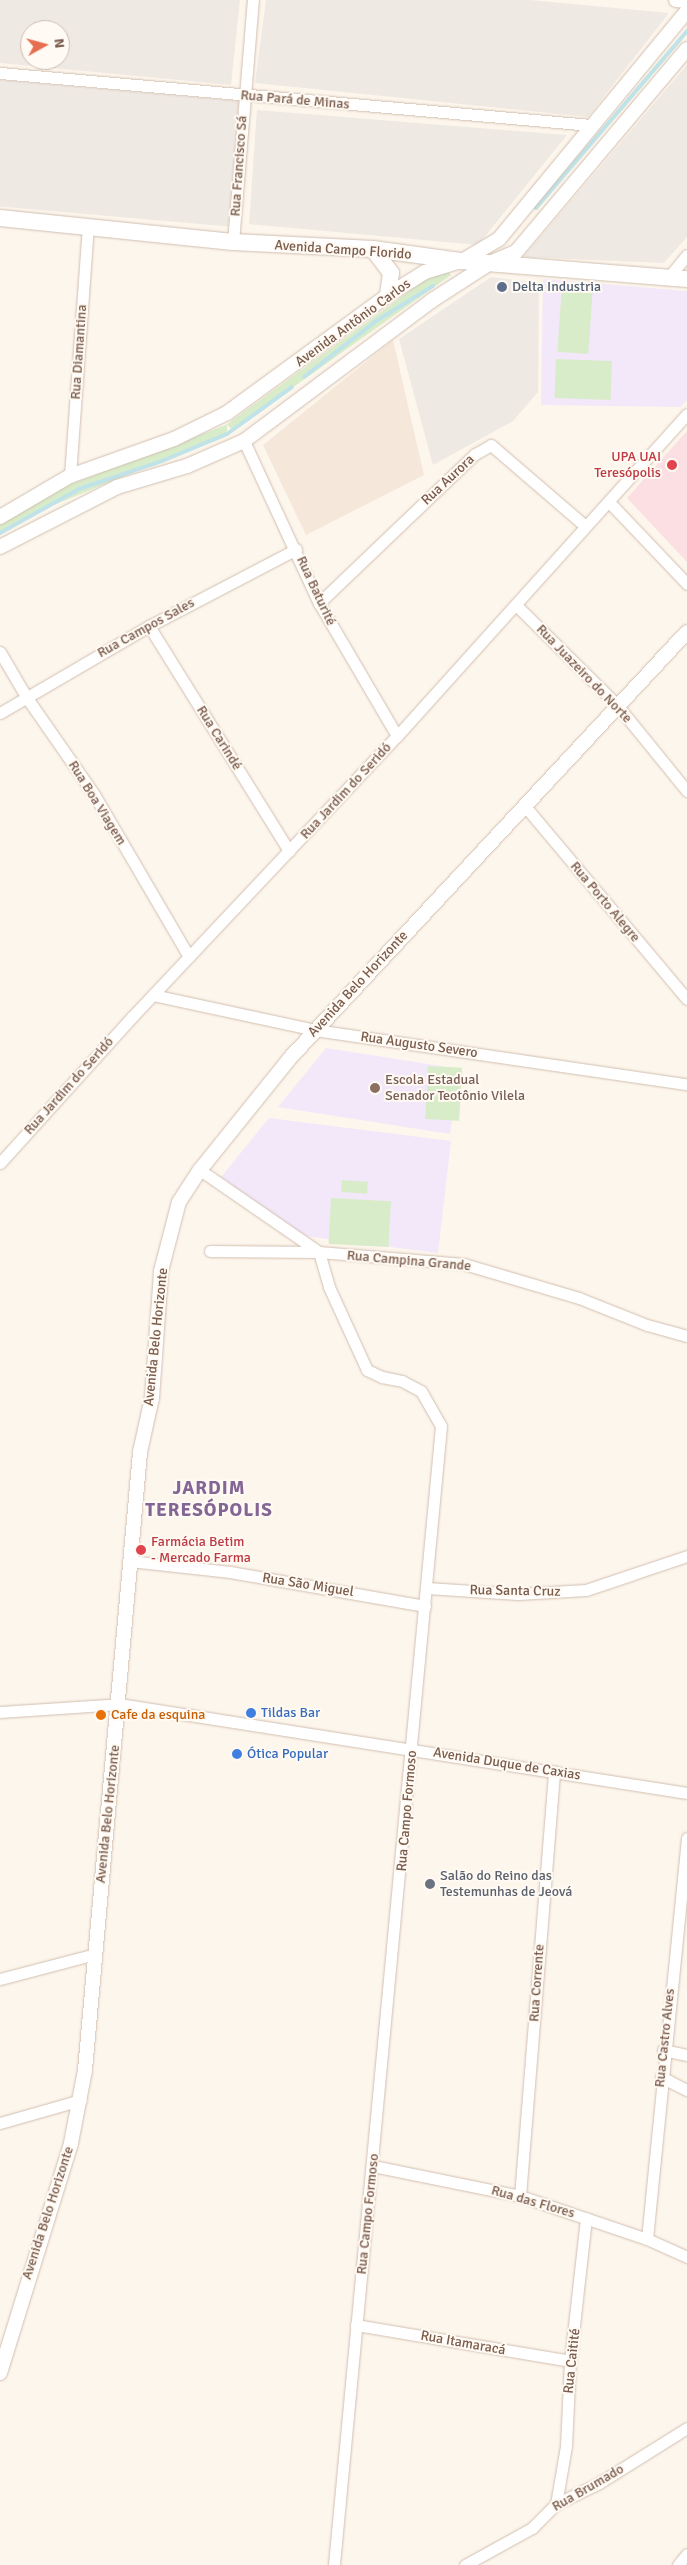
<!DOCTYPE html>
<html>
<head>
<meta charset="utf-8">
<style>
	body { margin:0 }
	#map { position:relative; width:687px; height:2565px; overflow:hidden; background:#fdf6ec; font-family:Signika,sans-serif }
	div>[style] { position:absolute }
	.residential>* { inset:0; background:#f5e8da }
	.industrial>* { inset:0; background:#efe9e4; transform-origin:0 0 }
	.education>* { inset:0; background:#f3e8fa }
	.medical>* { inset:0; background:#fbdfe3 }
	.green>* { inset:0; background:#d8ecc9; transform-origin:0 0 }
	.stream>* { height:4px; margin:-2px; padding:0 2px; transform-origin:2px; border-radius:2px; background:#bfe3e8 }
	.roads { filter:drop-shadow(0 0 1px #d1beb0) drop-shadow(0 0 1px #d1beb0) }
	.minor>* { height:11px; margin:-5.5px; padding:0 5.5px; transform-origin:5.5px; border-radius:5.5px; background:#fff }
	.tertiary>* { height:14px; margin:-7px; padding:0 7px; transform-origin:7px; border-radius:7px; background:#fff }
	.secondary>* { height:16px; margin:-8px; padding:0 8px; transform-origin:8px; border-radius:8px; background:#fff }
	.dots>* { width:14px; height:14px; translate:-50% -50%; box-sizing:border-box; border:2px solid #fffaf3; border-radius:50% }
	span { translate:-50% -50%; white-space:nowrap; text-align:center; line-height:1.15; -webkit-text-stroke:4px #fffaf3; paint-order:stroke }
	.street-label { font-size:14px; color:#7a5c4d }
	.service-label { font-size:14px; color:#4e5e75 }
	.left { translate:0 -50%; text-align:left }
	.health-label { font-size:14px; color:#be3a42 }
	.right { translate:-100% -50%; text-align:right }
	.education-label { font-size:14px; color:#785e54 }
	.shop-label { font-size:14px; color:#366cbe }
	.food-label { font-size:14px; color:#c56008 }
	.worship-label { font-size:14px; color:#5b616d }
	.district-label { font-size:19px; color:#846695; font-weight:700; letter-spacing:1px }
	.north { position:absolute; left:20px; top:20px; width:50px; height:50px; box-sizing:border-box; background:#fffaf3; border:1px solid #cabbb1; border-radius:50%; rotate:83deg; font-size:14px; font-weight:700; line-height:20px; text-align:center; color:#7a5c4d }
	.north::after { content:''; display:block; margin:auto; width:18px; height:22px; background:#e76f51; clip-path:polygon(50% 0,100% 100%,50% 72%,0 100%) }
</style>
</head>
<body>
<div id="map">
	<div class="residential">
		<i style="clip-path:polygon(393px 340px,424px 475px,306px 535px,263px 445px)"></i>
	</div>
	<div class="industrial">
		<i style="clip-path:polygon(evenodd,0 0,240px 0,231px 85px,0 63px,0 0,30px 30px,60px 30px,60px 60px,30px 60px,30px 30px)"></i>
		<i style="clip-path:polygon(266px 0,530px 0,669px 13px,588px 117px,255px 83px)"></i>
		<i style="clip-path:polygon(687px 65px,687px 237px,664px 263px,523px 257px)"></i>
		<i style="left:0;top:80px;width:240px;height:126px;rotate:5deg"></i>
		<i style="clip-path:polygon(257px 110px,567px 135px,478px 245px,249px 224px)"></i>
		<i style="clip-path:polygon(491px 277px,539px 283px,538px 392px,513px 421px,433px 465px,399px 339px)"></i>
	</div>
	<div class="education">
		<i style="clip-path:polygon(543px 279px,687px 291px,687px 400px,680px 407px,541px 405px)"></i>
		<i style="clip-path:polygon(326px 1048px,460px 1069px,450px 1134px,278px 1107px)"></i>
		<i style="clip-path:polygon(269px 1118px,451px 1141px,438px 1253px,305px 1236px,221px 1177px)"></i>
	</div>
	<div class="medical">
		<i style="clip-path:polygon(687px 431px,687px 562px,627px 498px)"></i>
	</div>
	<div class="green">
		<i style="clip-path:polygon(444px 266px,451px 275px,233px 430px,227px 425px,227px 434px,39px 511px,0 535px,0 519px,29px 500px,226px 425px)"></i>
		<i style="left:562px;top:285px;width:31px;height:67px;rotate:4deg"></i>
		<i style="left:556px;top:359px;width:56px;height:39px;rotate:2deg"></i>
		<i style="left:428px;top:1066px;width:34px;height:53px;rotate:3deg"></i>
		<i style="left:342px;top:1180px;width:26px;height:12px;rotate:4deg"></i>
		<i style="left:331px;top:1198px;width:60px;height:46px;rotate:3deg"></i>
	</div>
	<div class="stream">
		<i style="left:536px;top:208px;width:233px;rotate:-49.5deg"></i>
		<i style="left:304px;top:377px;width:91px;rotate:-37.9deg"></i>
		<i style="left:376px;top:321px;width:67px;rotate:-31.6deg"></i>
		<i style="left:0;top:533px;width:90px;rotate:-29.1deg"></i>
		<i style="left:79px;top:489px;width:88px;rotate:-18.6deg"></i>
		<i style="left:162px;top:461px;width:70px;rotate:-22.6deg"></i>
		<i style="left:227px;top:434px;width:80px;rotate:-35.9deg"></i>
	</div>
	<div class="roads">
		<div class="minor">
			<i style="left:0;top:73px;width:593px;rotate:5.03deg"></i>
			<i style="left:233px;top:242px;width:243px;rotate:-85.3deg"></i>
			<i style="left:669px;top:277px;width:28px;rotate:-51deg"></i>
			<i style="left:244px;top:441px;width:179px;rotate:65.2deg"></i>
			<i style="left:319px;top:603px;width:154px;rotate:59.6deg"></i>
			<i style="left:70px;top:476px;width:250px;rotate:-85.9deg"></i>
			<i style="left:609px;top:502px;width:113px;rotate:46.4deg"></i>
			<i style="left:319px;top:603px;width:216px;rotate:-43.7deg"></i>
			<i style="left:475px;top:454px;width:18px;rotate:-29deg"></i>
			<i style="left:491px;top:445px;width:123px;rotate:40.7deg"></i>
			<i style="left:516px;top:605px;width:142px;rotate:44.7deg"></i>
			<i style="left:617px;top:705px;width:111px;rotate:50.9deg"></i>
			<i style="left:149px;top:626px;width:265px;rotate:58.1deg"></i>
			<i style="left:0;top:652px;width:53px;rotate:59.6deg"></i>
			<i style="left:27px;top:698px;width:119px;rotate:55.2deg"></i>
			<i style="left:95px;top:796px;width:186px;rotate:59.7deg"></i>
			<i style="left:0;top:713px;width:173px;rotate:-30.3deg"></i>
			<i style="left:149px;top:626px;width:166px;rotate:-27.6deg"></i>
			<i style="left:524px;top:805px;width:253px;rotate:50deg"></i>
			<i style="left:153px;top:995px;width:166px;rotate:12.2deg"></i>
			<i style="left:315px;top:1030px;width:376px;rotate:8.3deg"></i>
			<i style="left:0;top:1163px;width:197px;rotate:-47.9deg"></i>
			<i style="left:132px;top:1017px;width:386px;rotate:-46.7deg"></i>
			<i style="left:397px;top:736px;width:433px;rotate:-48deg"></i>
			<i style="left:200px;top:1170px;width:145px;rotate:34.6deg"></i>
			<i style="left:319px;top:1252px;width:36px;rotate:74deg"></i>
			<i style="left:329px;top:1287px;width:91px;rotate:65.4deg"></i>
			<i style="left:367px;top:1370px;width:17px;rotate:25deg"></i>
			<i style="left:382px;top:1377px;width:20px;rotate:11deg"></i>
			<i style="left:402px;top:1381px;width:21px;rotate:28deg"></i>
			<i style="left:421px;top:1391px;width:40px;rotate:60.3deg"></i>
			<i style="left:441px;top:1426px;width:1144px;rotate:95.37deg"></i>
			<i style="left:210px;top:1251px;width:109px;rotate:0.5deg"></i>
			<i style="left:319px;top:1252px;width:145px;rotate:4.7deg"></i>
			<i style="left:464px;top:1264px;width:120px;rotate:16.5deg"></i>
			<i style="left:579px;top:1298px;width:73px;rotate:21.7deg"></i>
			<i style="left:647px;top:1325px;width:41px;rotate:15.4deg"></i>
			<i style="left:130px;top:1561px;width:101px;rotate:6.3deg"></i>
			<i style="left:230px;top:1572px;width:198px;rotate:9.9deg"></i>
			<i style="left:427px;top:1588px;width:91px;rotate:3.8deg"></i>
			<i style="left:518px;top:1594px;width:68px;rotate:-3.4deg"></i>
			<i style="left:586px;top:1590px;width:107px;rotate:-18.6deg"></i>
			<i style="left:0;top:1712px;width:119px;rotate:-3.8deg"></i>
			<i style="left:119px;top:1704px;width:575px;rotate:8.91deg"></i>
			<i style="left:0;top:1979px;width:98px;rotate:-14.7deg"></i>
			<i style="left:663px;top:2050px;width:25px;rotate:12deg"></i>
			<i style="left:661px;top:2077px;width:29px;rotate:27deg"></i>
			<i style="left:0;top:2123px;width:84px;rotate:-15.9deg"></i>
			<i style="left:373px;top:2166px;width:150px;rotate:11.5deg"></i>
			<i style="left:520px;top:2196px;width:134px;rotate:18.7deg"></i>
			<i style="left:647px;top:2239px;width:44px;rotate:24.2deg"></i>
			<i style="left:520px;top:2196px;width:426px;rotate:-85.4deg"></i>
			<i style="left:647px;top:2239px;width:403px;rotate:-84.3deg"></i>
			<i style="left:356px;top:2325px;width:217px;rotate:9.5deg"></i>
			<i style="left:556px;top:2504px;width:59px;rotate:-80.2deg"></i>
			<i style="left:566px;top:2446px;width:85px;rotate:-87.3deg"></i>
			<i style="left:570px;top:2361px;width:144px;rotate:-83.6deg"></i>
			<i style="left:465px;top:2565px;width:77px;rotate:-28.9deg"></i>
			<i style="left:532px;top:2528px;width:34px;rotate:-45deg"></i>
			<i style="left:556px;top:2504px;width:48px;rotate:-26deg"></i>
			<i style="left:599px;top:2483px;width:104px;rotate:-32deg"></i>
			<i style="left:678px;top:2565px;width:14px;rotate:-51deg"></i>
		</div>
		<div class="tertiary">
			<i style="left:676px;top:0;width:11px;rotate:5deg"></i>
			<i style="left:0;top:517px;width:81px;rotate:-30.4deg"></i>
			<i style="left:70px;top:476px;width:110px;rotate:-19.6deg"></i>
			<i style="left:174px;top:439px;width:59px;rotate:-26.1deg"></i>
			<i style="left:227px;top:413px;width:200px;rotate:-36.2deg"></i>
			<i style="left:388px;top:295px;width:44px;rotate:-31.9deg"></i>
			<i style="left:425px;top:272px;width:39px;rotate:-17deg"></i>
			<i style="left:462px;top:261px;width:43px;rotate:-30.7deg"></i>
			<i style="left:499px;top:239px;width:296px;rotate:-50.5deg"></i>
			<i style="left:0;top:547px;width:131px;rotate:-27.1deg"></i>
			<i style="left:117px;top:487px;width:73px;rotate:-16.7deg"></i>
			<i style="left:187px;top:466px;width:62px;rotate:-23.7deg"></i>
			<i style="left:244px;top:441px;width:234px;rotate:-36.8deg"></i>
			<i style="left:431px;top:301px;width:70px;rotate:-32.8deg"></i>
			<i style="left:490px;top:263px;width:28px;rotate:-23deg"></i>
			<i style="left:516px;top:252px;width:265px;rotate:-49.9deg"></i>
			<i style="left:0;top:2373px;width:241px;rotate:-72.8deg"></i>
			<i style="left:71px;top:2143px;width:74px;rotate:-79.1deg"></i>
			<i style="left:85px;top:2070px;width:620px;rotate:-84.91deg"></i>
			<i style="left:140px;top:1452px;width:55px;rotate:-77.5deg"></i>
			<i style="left:152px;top:1398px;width:127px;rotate:-85.9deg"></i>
			<i style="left:161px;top:1271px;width:71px;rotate:-75.4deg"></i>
			<i style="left:179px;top:1202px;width:38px;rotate:-57deg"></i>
			<i style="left:200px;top:1170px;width:144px;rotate:-51.2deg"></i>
			<i style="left:290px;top:1058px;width:582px;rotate:-47.02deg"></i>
		</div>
		<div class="secondary">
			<i style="left:0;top:218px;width:234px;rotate:5.9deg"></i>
			<i style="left:233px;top:242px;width:140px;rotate:2.9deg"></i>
			<i style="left:373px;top:249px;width:90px;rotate:7.7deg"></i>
			<i style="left:462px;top:261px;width:226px;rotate:4.6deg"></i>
			<i style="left:373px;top:249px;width:30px;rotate:53deg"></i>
			<i style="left:391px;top:273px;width:22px;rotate:98deg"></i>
		</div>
	</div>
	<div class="dots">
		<i style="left:502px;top:287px;background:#5c6f8a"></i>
		<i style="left:672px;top:465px;background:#e0444e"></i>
		<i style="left:375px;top:1088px;background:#8d6e63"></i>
		<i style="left:141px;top:1550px;background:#e0444e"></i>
		<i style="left:251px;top:1713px;background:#3f7fe0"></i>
		<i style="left:101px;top:1715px;background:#e8710a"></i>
		<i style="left:237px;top:1754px;background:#3f7fe0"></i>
		<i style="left:430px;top:1884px;background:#6b7280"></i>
	</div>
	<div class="street-label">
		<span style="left:295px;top:100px;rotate:5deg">Rua Pará de Minas</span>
		<span style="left:239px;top:166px;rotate:-86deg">Rua Francisco Sá</span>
		<span style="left:343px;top:250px;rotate:4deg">Avenida Campo Florido</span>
		<span style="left:353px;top:323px;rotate:-36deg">Avenida Antônio Carlos</span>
		<span style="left:79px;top:352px;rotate:-86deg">Rua Diamantina</span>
		<span style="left:448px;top:480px;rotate:-43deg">Rua Aurora</span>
		<span style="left:316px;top:591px;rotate:65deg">Rua Baturité</span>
		<span style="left:146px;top:628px;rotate:-29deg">Rua Campos Sales</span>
		<span style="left:584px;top:674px;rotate:46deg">Rua Juazeiro do Norte</span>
		<span style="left:219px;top:738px;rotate:58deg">Rua Carindé</span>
		<span style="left:346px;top:791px;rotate:-47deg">Rua Jardim do Seridó</span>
		<span style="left:97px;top:803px;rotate:58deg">Rua Boa Viagem</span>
		<span style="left:605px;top:902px;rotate:50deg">Rua Porto Alegre</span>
		<span style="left:358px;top:984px;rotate:-47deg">Avenida Belo Horizonte</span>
		<span style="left:419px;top:1045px;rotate:8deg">Rua Augusto Severo</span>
		<span style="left:69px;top:1086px;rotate:-48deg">Rua Jardim do Seridó</span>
		<span style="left:409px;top:1261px;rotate:5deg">Rua Campina Grande</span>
		<span style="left:156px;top:1337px;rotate:-84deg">Avenida Belo Horizonte</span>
		<span style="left:308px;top:1585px;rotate:9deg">Rua São Miguel</span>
		<span style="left:515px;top:1591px;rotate:1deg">Rua Santa Cruz</span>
		<span style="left:507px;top:1764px;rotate:9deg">Avenida Duque de Caxias</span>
		<span style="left:407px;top:1811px;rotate:-85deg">Rua Campo Formoso</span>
		<span style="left:108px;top:1814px;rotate:-84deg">Avenida Belo Horizonte</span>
		<span style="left:537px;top:1983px;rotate:-86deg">Rua Corrente</span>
		<span style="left:665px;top:2038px;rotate:-84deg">Rua Castro Alves</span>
		<span style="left:533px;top:2202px;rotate:16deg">Rua das Flores</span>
		<span style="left:48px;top:2213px;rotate:-72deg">Avenida Belo Horizonte</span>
		<span style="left:368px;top:2214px;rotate:-84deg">Rua Campo Formoso</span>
		<span style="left:463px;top:2343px;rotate:10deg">Rua Itamaracá</span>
		<span style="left:572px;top:2361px;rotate:-84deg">Rua Caitité</span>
		<span style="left:588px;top:2488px;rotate:-30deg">Rua Brumado</span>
	</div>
	<div class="service-label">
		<span class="left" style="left:512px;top:287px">Delta Industria</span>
	</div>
	<div class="health-label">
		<span class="right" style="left:661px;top:465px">UPA UAI<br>Teresópolis</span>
		<span class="left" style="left:151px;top:1550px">Farmácia Betim<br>- Mercado Farma</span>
	</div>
	<div class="education-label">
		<span class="left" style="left:385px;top:1088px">Escola Estadual<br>Senador Teotônio Vilela</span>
	</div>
	<div class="shop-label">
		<span class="left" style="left:261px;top:1713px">Tildas Bar</span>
		<span class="left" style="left:247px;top:1754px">Ótica Popular</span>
	</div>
	<div class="food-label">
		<span class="left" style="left:111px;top:1715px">Cafe da esquina</span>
	</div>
	<div class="worship-label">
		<span class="left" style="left:440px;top:1884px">Salão do Reino das<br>Testemunhas de Jeová</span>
	</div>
	<div class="district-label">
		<span style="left:209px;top:1500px">JARDIM<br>TERESÓPOLIS</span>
	</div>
	<div class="north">N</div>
</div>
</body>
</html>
